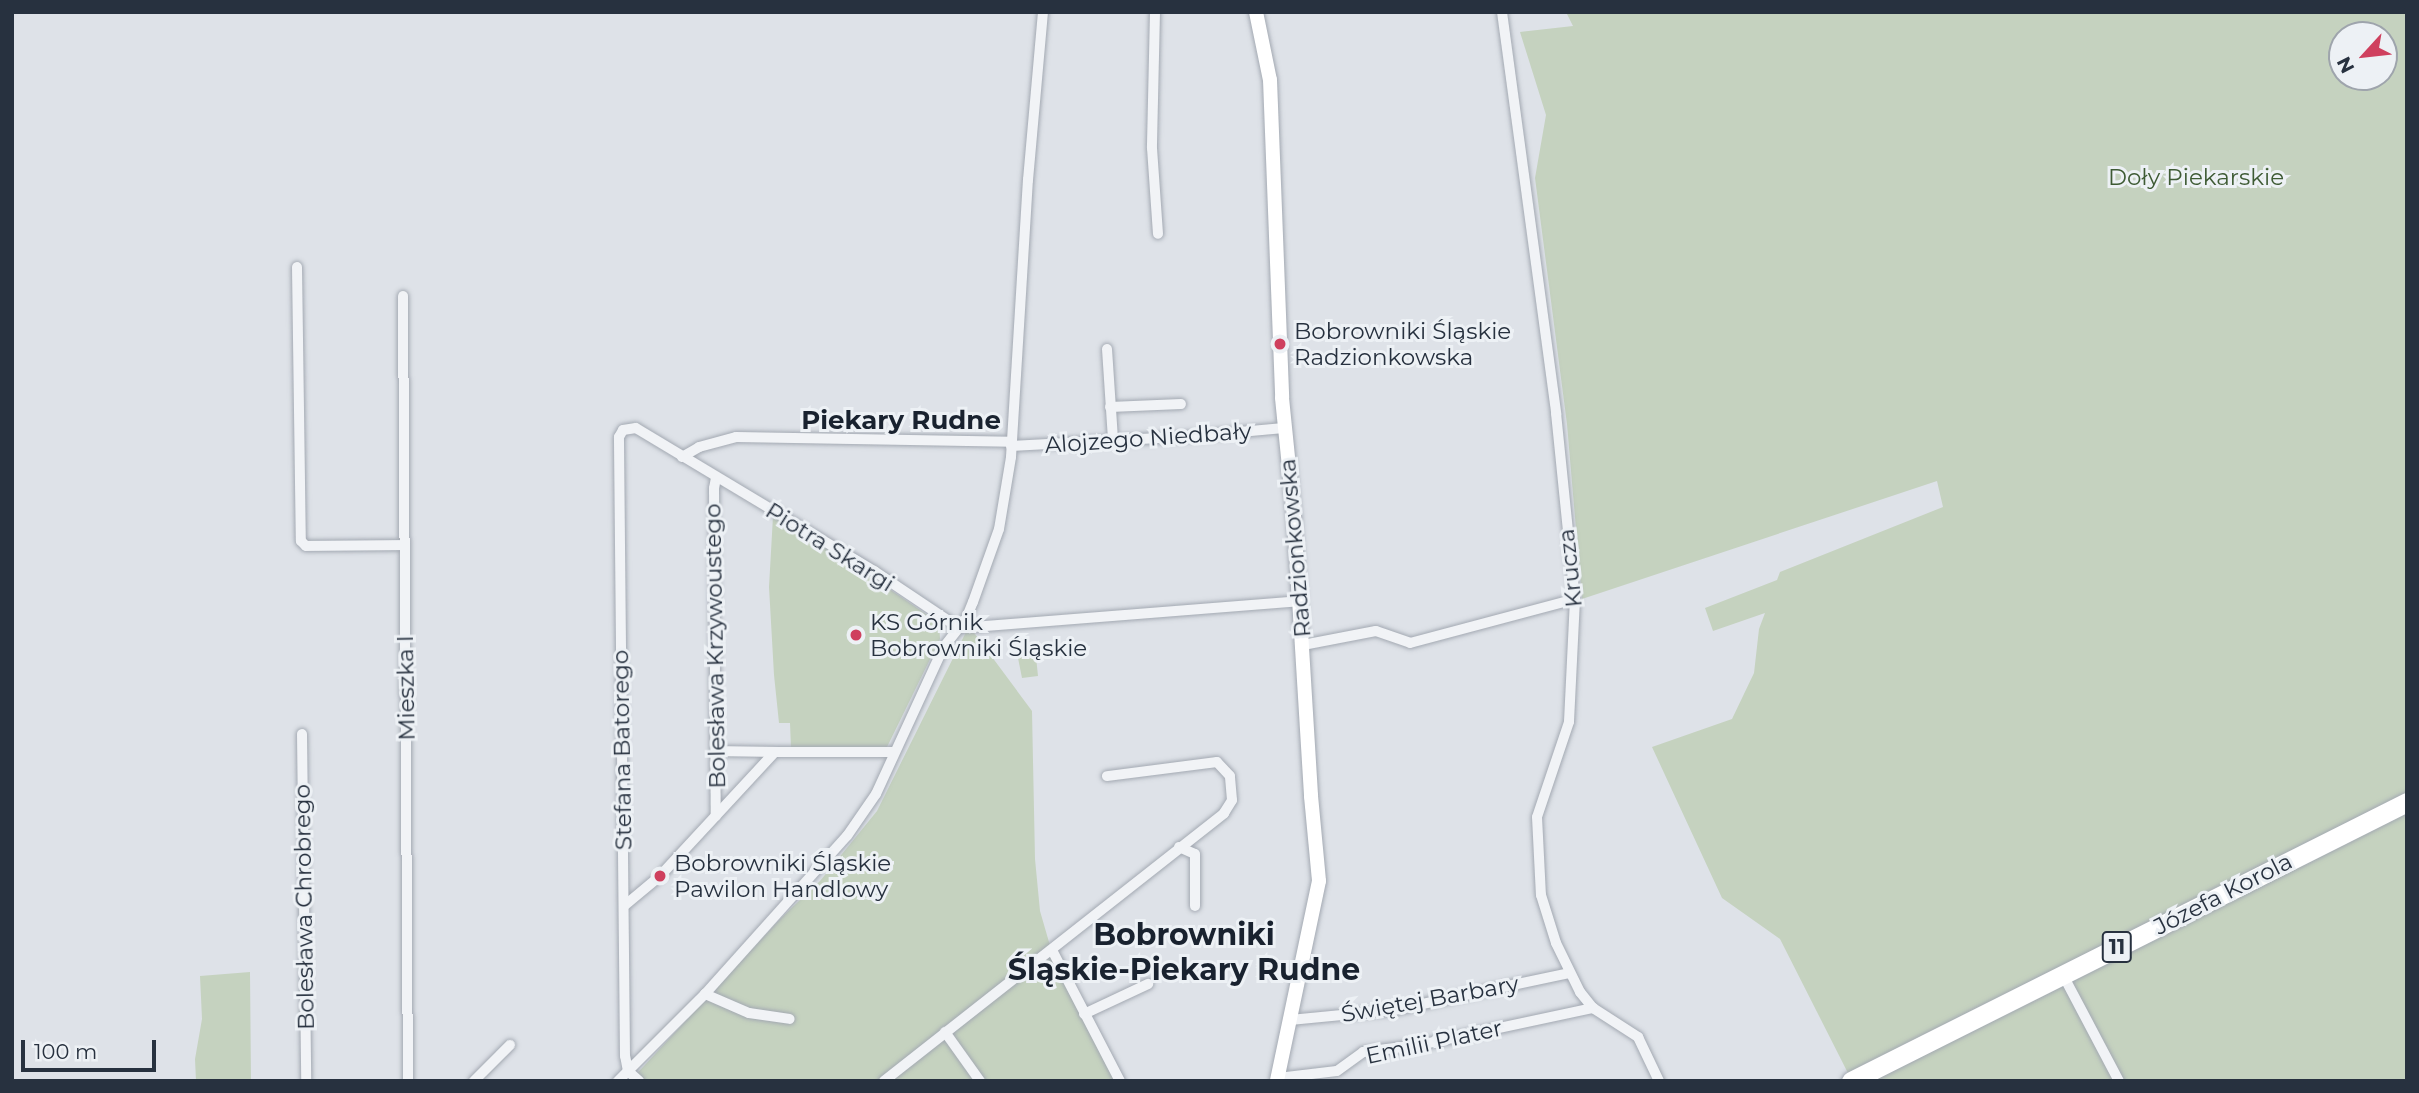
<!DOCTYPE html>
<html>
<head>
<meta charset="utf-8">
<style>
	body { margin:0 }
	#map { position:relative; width:2419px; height:1093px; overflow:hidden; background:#dee2e8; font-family:Montserrat,sans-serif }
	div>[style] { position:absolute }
	.green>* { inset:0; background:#c5d2bf }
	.roads { filter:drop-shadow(0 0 2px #a3a9b2) drop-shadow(0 0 2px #a3a9b2) }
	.street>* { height:10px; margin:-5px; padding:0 5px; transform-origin:5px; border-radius:5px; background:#f1f3f6 }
	.secondary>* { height:14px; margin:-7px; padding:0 7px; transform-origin:7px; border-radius:7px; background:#fff }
	.highway>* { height:19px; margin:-9.5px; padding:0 9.5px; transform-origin:9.5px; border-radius:9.5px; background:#fff }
	.dots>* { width:19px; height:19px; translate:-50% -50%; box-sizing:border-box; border:4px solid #edf1f5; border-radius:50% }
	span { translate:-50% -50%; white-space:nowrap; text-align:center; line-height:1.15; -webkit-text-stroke:6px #edf1f5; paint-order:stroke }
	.shield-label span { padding:2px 5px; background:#edf1f5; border:2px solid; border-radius:5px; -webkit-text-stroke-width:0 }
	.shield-label { font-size:21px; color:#27313f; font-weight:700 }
	.park-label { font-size:23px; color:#3e5b34 }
	.poi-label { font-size:23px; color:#27313f }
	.left { translate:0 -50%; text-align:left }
	.street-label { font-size:23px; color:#27313f }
	.quarter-label { font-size:26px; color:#19222f; font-weight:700 }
	.district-label { font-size:30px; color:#19222f; font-weight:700 }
	.frame { position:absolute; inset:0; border:14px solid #27313f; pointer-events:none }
	.north { position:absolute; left:2328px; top:21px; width:70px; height:70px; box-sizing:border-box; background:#edf1f5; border:2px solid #9ea4ac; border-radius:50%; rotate:243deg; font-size:19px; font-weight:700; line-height:28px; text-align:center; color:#27313f }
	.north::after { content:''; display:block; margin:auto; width:24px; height:32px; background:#cf405e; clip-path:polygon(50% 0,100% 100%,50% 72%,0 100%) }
	.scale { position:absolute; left:21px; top:1040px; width:135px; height:32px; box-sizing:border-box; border:4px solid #27313f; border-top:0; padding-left:9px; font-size:21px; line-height:24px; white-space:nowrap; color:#27313f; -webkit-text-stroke:5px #edf1f5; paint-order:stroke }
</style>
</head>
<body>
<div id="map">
	<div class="green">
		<i style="clip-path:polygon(evenodd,1566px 12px,2407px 12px,2407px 1081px,1852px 1081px,1780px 939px,1722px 898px,1652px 747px,1732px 719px,1754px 673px,1759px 629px,1765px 613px,1713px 631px,1705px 608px,1777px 580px,1780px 572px,1943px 507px,1937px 481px,1582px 599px,1567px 424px,1535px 178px,1546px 115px,1520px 32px,1573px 26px,1566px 12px,2342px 35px,2384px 35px,2384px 77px,2342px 77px,2342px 35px)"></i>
		<i style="clip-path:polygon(773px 516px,869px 575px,939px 623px,940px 639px,887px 747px,791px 748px,790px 723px,779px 723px,774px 675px,769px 587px)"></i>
		<i style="clip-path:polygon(969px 626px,1032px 711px,1035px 859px,1040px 911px,1051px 949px,1116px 1081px,630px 1081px,781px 918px,820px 881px,877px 811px)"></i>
		<i style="clip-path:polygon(1035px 647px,1038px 676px,1022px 678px,1017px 653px)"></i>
		<i style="clip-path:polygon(250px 972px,251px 1081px,196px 1081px,195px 1059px,202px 1019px,200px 976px)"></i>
	</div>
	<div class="roads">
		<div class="street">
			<i style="left:1155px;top:12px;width:136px;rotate:91.3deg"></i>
			<i style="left:1152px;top:148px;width:86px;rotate:86deg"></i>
			<i style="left:1502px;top:12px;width:405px;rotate:82.3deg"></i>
			<i style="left:1556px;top:413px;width:187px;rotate:84.2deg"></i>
			<i style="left:1575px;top:599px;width:123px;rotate:92.8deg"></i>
			<i style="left:1569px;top:722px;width:100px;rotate:108.6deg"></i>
			<i style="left:1537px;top:817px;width:78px;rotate:87.1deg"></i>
			<i style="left:1541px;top:895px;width:50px;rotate:72.6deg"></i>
			<i style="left:1556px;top:943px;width:55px;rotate:63.9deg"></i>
			<i style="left:1580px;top:992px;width:21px;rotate:51deg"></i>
			<i style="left:1593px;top:1008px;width:54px;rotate:32.8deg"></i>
			<i style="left:1638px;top:1037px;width:49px;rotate:64.5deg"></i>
			<i style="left:297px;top:267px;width:274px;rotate:89.2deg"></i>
			<i style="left:301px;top:541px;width:7px;rotate:45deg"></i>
			<i style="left:306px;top:546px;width:99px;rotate:-0.6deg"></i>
			<i style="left:403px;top:296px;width:785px;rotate:89.64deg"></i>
			<i style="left:1107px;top:349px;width:91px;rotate:86.2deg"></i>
			<i style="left:1110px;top:407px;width:71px;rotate:-2.4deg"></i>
			<i style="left:1011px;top:446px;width:185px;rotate:-3.1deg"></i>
			<i style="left:1196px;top:436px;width:88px;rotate:-5.2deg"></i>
			<i style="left:682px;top:457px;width:20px;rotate:-30deg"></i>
			<i style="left:699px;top:447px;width:38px;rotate:-15deg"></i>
			<i style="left:736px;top:437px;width:275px;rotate:1deg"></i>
			<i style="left:716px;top:478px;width:10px;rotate:101deg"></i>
			<i style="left:714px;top:488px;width:328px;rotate:89.7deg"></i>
			<i style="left:1303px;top:645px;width:74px;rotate:-10.9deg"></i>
			<i style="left:1376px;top:631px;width:36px;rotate:19deg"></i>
			<i style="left:1410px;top:643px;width:171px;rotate:-14.9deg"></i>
			<i style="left:302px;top:734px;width:347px;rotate:89.3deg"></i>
			<i style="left:717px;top:751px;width:58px;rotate:1deg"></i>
			<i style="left:1179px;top:847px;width:17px;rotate:24deg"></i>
			<i style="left:1195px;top:854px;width:52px;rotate:90deg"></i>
			<i style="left:624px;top:906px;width:47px;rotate:-39.8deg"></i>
			<i style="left:660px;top:876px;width:169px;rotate:-47.2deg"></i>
			<i style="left:775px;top:752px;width:119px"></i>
			<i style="left:1052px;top:950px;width:148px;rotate:62.6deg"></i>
			<i style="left:2063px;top:975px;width:120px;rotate:62.2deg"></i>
			<i style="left:705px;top:994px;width:48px;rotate:23.4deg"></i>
			<i style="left:749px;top:1013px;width:41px;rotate:8.3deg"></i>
			<i style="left:1084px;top:1014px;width:71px;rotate:-25.1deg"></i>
			<i style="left:1290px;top:1020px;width:104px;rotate:-5.5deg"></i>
			<i style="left:1394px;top:1010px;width:180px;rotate:-11.9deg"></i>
			<i style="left:945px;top:1032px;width:60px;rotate:54.5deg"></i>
			<i style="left:628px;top:1071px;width:15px;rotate:-101deg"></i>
			<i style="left:625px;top:1056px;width:619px;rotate:-90.56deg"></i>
			<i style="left:619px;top:437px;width:8px;rotate:-60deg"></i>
			<i style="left:623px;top:430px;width:13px;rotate:-9deg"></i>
			<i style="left:636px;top:428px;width:278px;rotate:31deg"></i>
			<i style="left:874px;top:571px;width:102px;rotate:33.8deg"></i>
			<i style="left:959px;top:628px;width:342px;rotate:-4.5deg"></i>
			<i style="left:628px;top:1071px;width:15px;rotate:42deg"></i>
			<i style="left:1278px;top:1078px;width:59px;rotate:-6.8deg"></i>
			<i style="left:1337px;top:1071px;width:32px;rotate:-36deg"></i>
			<i style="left:1363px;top:1052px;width:56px;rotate:-7.1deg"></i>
			<i style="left:1419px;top:1045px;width:178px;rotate:-12deg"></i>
			<i style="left:474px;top:1081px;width:51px;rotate:-45deg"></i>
			<i style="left:618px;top:1081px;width:123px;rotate:-45deg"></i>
			<i style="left:705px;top:994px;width:212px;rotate:-48.1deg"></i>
			<i style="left:847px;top:836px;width:51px;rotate:-55.4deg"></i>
			<i style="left:876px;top:794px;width:161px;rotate:-65.3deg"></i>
			<i style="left:943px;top:648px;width:37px;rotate:-52deg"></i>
			<i style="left:966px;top:619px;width:18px;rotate:-68deg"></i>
			<i style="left:973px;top:602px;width:77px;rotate:-70.4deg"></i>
			<i style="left:999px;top:529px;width:73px;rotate:-80.5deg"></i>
			<i style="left:1011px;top:457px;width:278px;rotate:-86.5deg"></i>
			<i style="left:1028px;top:180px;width:169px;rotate:-84.9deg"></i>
			<i style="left:884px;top:1081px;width:433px;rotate:-38.2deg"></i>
			<i style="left:1224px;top:813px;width:15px;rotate:-58deg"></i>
			<i style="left:1232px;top:800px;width:24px;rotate:-95deg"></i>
			<i style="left:1230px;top:776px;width:19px;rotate:-133deg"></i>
			<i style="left:1217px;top:762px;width:111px;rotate:172.7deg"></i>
		</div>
		<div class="secondary">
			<i style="left:1256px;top:12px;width:69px;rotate:78.4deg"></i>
			<i style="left:1270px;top:80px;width:318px;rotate:87.8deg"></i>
			<i style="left:1282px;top:398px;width:120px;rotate:84.2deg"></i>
			<i style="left:1294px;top:517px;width:280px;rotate:86.5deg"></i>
			<i style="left:1311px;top:796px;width:85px;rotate:84.6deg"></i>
			<i style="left:1319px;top:881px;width:204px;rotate:101.9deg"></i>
		</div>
		<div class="highway">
			<i style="left:1851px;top:1081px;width:622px;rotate:-26.65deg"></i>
		</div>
	</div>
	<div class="dots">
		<i style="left:1280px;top:344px;background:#cf405e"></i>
		<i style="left:856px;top:635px;background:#cf405e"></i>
		<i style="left:660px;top:876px;background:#cf405e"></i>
	</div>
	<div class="shield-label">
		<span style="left:2117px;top:947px">11</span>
	</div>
	<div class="park-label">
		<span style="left:2196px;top:177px">Doły Piekarskie</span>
	</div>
	<div class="poi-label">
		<span class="left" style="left:1294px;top:344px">Bobrowniki Śląskie<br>Radzionkowska</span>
		<span class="left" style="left:870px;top:635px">KS Górnik<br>Bobrowniki Śląskie</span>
		<span class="left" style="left:674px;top:876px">Bobrowniki Śląskie<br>Pawilon Handlowy</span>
	</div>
	<div class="street-label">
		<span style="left:1148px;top:438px;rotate:-4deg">Alojzego Niedbały</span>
		<span style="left:830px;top:547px;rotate:32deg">Piotra Skargi</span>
		<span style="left:1295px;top:548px;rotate:-95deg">Radzionkowska</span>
		<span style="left:1570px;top:568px;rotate:-96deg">Krucza</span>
		<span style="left:715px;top:646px;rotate:-91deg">Bolesława Krzywoustego</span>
		<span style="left:406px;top:688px;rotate:-91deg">Mieszka I</span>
		<span style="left:622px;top:750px;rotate:-91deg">Stefana Batorego</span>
		<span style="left:2223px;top:894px;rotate:-27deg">Józefa Korola</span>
		<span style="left:304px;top:907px;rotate:-91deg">Bolesława Chrobrego</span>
		<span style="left:1430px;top:999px;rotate:-10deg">Świętej Barbary</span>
		<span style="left:1434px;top:1042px;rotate:-12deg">Emilii Plater</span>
	</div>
	<div class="quarter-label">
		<span style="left:901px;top:421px">Piekary Rudne</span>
	</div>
	<div class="district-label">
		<span style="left:1184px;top:952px">Bobrowniki<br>Śląskie-Piekary Rudne</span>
	</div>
	<div class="frame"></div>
	<div class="north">N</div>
	<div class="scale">100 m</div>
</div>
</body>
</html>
